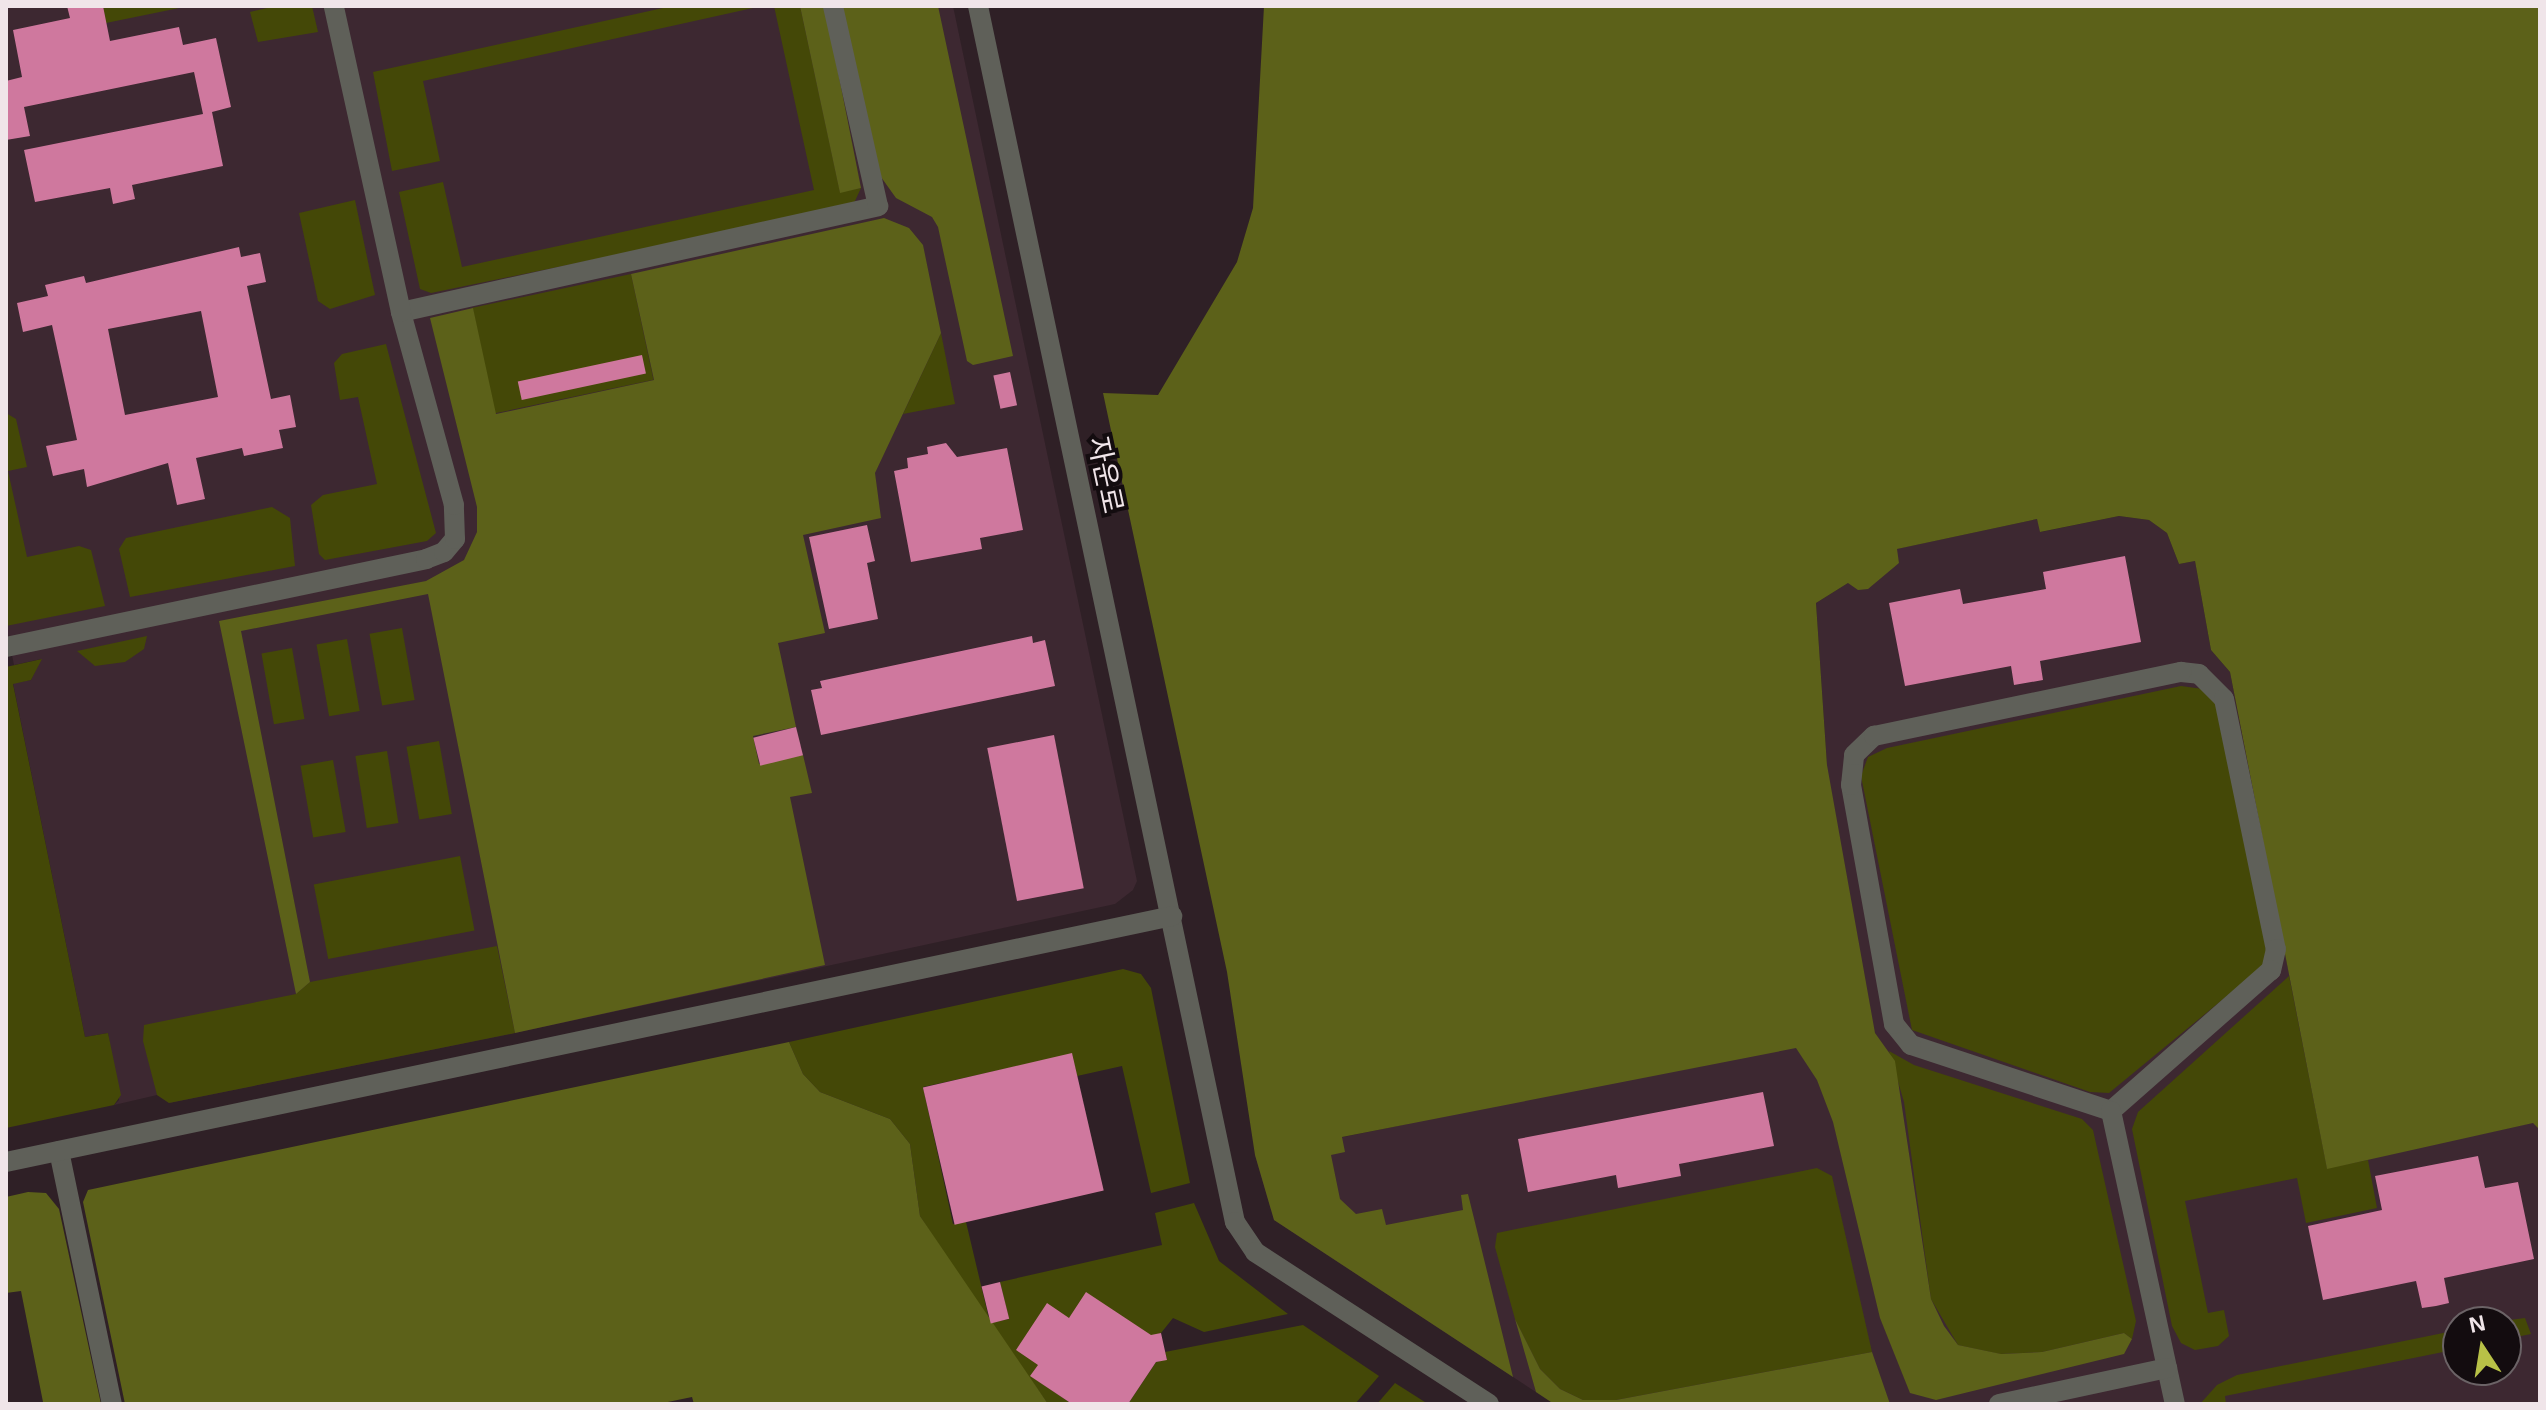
<!DOCTYPE html>
<html>
<head>
<meta charset="utf-8">
<style>
	body { margin:0 }
	#map { position:relative; width:2546px; height:1410px; overflow:hidden; background:#2f2026; font-family:Helvetica,"Noto Sans KR",sans-serif }
	div>[style] { position:absolute }
	.built>* { inset:0; background:#3d2831 }
	.green>* { inset:0; background:#444807; transform-origin:0 0 }
	.forest>* { inset:0; background:#5c6119 }
	.building>* { inset:0; background:#cf789e; transform-origin:0 0 }
	.minor>* { height:20px; margin:-10px; padding:0 10px; transform-origin:10px; border-radius:10px; background:#5f6059 }
	span { translate:-50% -50%; white-space:nowrap; text-align:center; line-height:1.15; -webkit-text-stroke:8px #130c0f; paint-order:stroke }
	.street-label { font-size:28px; color:#f0e5e9 }
	.frame { position:absolute; inset:0; border:8px solid #f0e5e9; pointer-events:none }
	.north { position:absolute; left:2442px; top:1306px; width:80px; height:80px; box-sizing:border-box; background:#130c0f; border:2px solid #6b6366; border-radius:50%; rotate:348deg; font-size:22px; font-weight:700; line-height:32px; text-align:center; color:#f0e5e9 }
	.north::after { content:''; display:block; margin:auto; width:28px; height:36px; background:#b8c147; clip-path:polygon(50% 0,100% 100%,50% 72%,0 100%) }
</style>
</head>
<body>
<div id="map">
	<div class="built">
		<i style="clip-path:polygon(6px 6px,953px 6px,1137px 881px,1133px 890px,1115px 904px,515px 1033px,169px 1103px,157px 1095px,114px 1105px,119px 1100px,108px 1033px,85px 1037px,13px 683px,31px 680px,41px 659px,14px 665px,6px 625px)"></i>
		<i style="clip-path:polygon(evenodd,2119px 516px,2149px 520px,2167px 533px,2179px 564px,2195px 561px,2211px 650px,2230px 672px,2327px 1168px,2540px 1121px,2540px 1404px,1554px 1404px,1274px 1220px,1255px 1155px,1407px 1124px,1827px 765px,1816px 603px,1848px 583px,1899px 563px,1896px 549px,2037px 519px,2041px 532px,2119px 516px,2458px 1322px,2506px 1322px,2506px 1370px,2458px 1370px,2458px 1322px)"></i>
	</div>
	<div class="green">
		<i style="clip-path:polygon(103px 6px,189px 6px,106px 23px)"></i>
		<i style="clip-path:polygon(276px 6px,312px 6px,318px 32px,258px 42px,250px 12px)"></i>
		<i style="clip-path:polygon(672px 6px,762px 6px,423px 81px,440px 161px,392px 171px,373px 72px)"></i>
		<i style="clip-path:polygon(774px 6px,800px 6px,840px 192px,861px 188px,855px 201px,845px 208px,431px 293px,420px 289px,399px 192px,443px 182px,462px 267px,814px 190px)"></i>
		<i style="clip-path:polygon(355px 200px,375px 295px,330px 309px,318px 301px,299px 213px)"></i>
		<i style="left:631px;top:274px;width:108px;height:162px;rotate:78deg"></i>
		<i style="clip-path:polygon(941px 333px,955px 404px,903px 414px)"></i>
		<i style="clip-path:polygon(386px 344px,436px 533px,427px 541px,325px 560px,319px 554px,311px 505px,323px 495px,377px 484px,358px 397px,340px 400px,334px 363px,342px 354px)"></i>
		<i style="clip-path:polygon(6px 413px,16px 419px,27px 467px,8px 471px,27px 557px,79px 546px,91px 550px,105px 606px,6px 626px)"></i>
		<i style="clip-path:polygon(272px 507px,290px 518px,295px 566px,130px 597px,119px 549px,126px 538px)"></i>
		<i style="left:402px;top:628px;width:73px;height:33px;rotate:80deg"></i>
		<i style="clip-path:polygon(147px 636px,144px 649px,125px 662px,95px 666px,77px 651px)"></i>
		<i style="left:347px;top:639px;width:73px;height:31px;rotate:80deg"></i>
		<i style="left:292px;top:648px;width:72px;height:31px;rotate:80deg"></i>
		<i style="clip-path:polygon(42px 659px,31px 680px,13px 684px,85px 1037px,108px 1033px,121px 1095px,114px 1105px,6px 1128px,6px 667px)"></i>
		<i style="clip-path:polygon(2181px 686px,2203px 689px,2216px 702px,2270px 946px,2267px 963px,2109px 1093px,2090px 1092px,1912px 1030px,1861px 776px,1868px 757px,1887px 748px)"></i>
		<i style="left:439px;top:741px;width:74px;height:33px;rotate:80deg"></i>
		<i style="left:387px;top:751px;width:73px;height:32px;rotate:81deg"></i>
		<i style="left:333px;top:760px;width:73px;height:33px;rotate:80deg"></i>
		<i style="left:460px;top:856px;width:76px;height:149px;rotate:79deg"></i>
		<i style="clip-path:polygon(497px 946px,515px 1033px,169px 1103px,157px 1095px,143px 1041px,144px 1025px,296px 994px,310px 982px)"></i>
		<i style="clip-path:polygon(1123px 969px,1141px 974px,1151px 988px,1190px 1183px,1151px 1193px,1122px 1066px,1077px 1076px,1072px 1054px,923px 1087px,953px 1224px,966px 1222px,990px 1323px,1009px 1319px,1000px 1282px,1162px 1245px,1155px 1213px,1194px 1203px,1219px 1261px,1288px 1314px,1204px 1332px,1173px 1318px,1161px 1333px,1031px 1376px,1072px 1404px,1048px 1404px,990px 1324px,920px 1216px,910px 1144px,890px 1119px,820px 1092px,803px 1074px,789px 1042px)"></i>
		<i style="clip-path:polygon(2289px 976px,2327px 1168px,2368px 1160px,2377px 1208px,2306px 1223px,2297px 1178px,2185px 1201px,2208px 1313px,2224px 1310px,2229px 1336px,2218px 1346px,2195px 1350px,2181px 1343px,2172px 1326px,2132px 1129px,2138px 1112px)"></i>
		<i style="clip-path:polygon(1889px 1051px,1914px 1065px,2082px 1119px,2093px 1130px,2136px 1321px,2132px 1339px,2124px 1333px,2042px 1352px,2000px 1354px,1958px 1345px,1931px 1299px,1904px 1102px)"></i>
		<i style="clip-path:polygon(1817px 1168px,1832px 1176px,1872px 1352px,1616px 1400px,1583px 1400px,1560px 1389px,1540px 1369px,1515px 1319px,1495px 1247px,1497px 1233px)"></i>
		<i style="clip-path:polygon(2525px 1318px,2531px 1334px,2506px 1339px,2506px 1322px,2495px 1322px)"></i>
		<i style="clip-path:polygon(1303px 1325px,1379px 1376px,1355px 1404px,1128px 1404px,1156px 1362px,1167px 1359px,1165px 1352px)"></i>
		<i style="clip-path:polygon(2458px 1330px,2458px 1349px,2225px 1396px,2226px 1404px,2200px 1404px,2217px 1385px,2237px 1375px)"></i>
		<i style="clip-path:polygon(1395px 1383px,1428px 1404px,1377px 1404px)"></i>
	</div>
	<div class="forest">
		<i style="clip-path:polygon(800px 6px,825px 6px,861px 188px,840px 193px)"></i>
		<i style="clip-path:polygon(842px 6px,938px 6px,1013px 356px,973px 365px,967px 361px,938px 227px,932px 217px,896px 198px,881px 177px)"></i>
		<i style="clip-path:polygon(1264px 6px,2540px 6px,2540px 1130px,2533px 1123px,2327px 1169px,2230px 672px,2211px 650px,2195px 561px,2179px 564px,2167px 533px,2149px 520px,2119px 516px,2040px 532px,2037px 519px,1897px 549px,1899px 563px,1868px 589px,1858px 590px,1848px 583px,1816px 603px,1827px 765px,1875px 1033px,1895px 1061px,1931px 1299px,1944px 1326px,1958px 1345px,2001px 1354px,2042px 1352px,2124px 1333px,2132px 1339px,2124px 1354px,1936px 1400px,1910px 1393px,1880px 1318px,1833px 1122px,1817px 1080px,1796px 1048px,1342px 1137px,1345px 1152px,1331px 1155px,1340px 1199px,1356px 1214px,1382px 1209px,1386px 1225px,1463px 1210px,1461px 1195px,1468px 1194px,1513px 1377px,1274px 1220px,1255px 1155px,1227px 972px,1103px 393px,1158px 395px,1237px 262px,1253px 208px)"></i>
		<i style="clip-path:polygon(884px 218px,909px 228px,923px 245px,941px 333px,875px 473px,881px 518px,803px 535px,825px 633px,778px 643px,796px 727px,753px 736px,759px 764px,803px 755px,812px 793px,790px 797px,825px 965px,515px 1033px,428px 594px,241px 631px,310px 982px,296px 994px,219px 621px,426px 581px,464px 560px,477px 532px,477px 507px,430px 318px,473px 308px,496px 414px,654px 380px,631px 274px)"></i>
		<i style="clip-path:polygon(789px 1042px,803px 1074px,820px 1092px,890px 1119px,910px 1144px,920px 1216px,1048px 1404px,694px 1404px,692px 1397px,658px 1404px,125px 1404px,83px 1202px,88px 1190px)"></i>
		<i style="clip-path:polygon(28px 1192px,46px 1193px,59px 1209px,101px 1404px,34px 1404px,43px 1402px,21px 1291px,6px 1293px,6px 1197px)"></i>
		<i style="clip-path:polygon(1515px 1319px,1540px 1369px,1560px 1389px,1583px 1400px,1616px 1400px,1872px 1352px,1890px 1404px,1554px 1404px,1536px 1392px)"></i>
	</div>
	<div class="building">
		<i style="clip-path:polygon(67px 6px,103px 6px,110px 41px,179px 27px,183px 45px,216px 38px,231px 107px,212px 112px,223px 166px,132px 185px,135px 199px,113px 204px,110px 188px,35px 202px,24px 150px,203px 114px,194px 72px,24px 107px,30px 136px,6px 140px,6px 81px,22px 77px,13px 30px,70px 18px)"></i>
		<i style="clip-path:polygon(evenodd,239px 247px,241px 257px,260px 253px,266px 282px,247px 286px,271px 399px,290px 395px,296px 427px,279px 430px,283px 448px,244px 456px,242px 448px,196px 458px,205px 499px,177px 505px,168px 463px,87px 487px,84px 469px,53px 476px,46px 446px,77px 440px,52px 325px,23px 332px,17px 303px,48px 296px,45px 285px,84px 276px,86px 283px,239px 247px,201px 311px,218px 397px,125px 415px,108px 329px,201px 311px)"></i>
		<i style="left:642px;top:355px;width:19px;height:127px;rotate:78deg"></i>
		<i style="left:1010px;top:372px;width:34px;height:17px;rotate:78deg"></i>
		<i style="clip-path:polygon(946px 443px,957px 457px,1007px 448px,1023px 530px,980px 538px,982px 549px,911px 562px,894px 471px,908px 468px,907px 458px,928px 454px,927px 447px)"></i>
		<i style="clip-path:polygon(867px 525px,875px 561px,867px 563px,878px 619px,829px 629px,809px 537px)"></i>
		<i style="clip-path:polygon(2125px 556px,2141px 642px,2040px 661px,2043px 680px,2014px 685px,2011px 666px,1905px 686px,1889px 603px,1960px 589px,1963px 604px,2046px 589px,2043px 572px)"></i>
		<i style="clip-path:polygon(1032px 636px,1033px 643px,1045px 640px,1055px 686px,821px 735px,811px 690px,822px 688px,820px 681px)"></i>
		<i style="left:796px;top:727px;width:29px;height:44px;rotate:76deg"></i>
		<i style="left:1054px;top:735px;width:156px;height:68px;rotate:79deg"></i>
		<i style="left:1072px;top:1053px;width:141px;height:153px;rotate:77deg"></i>
		<i style="clip-path:polygon(1763px 1092px,1774px 1146px,1679px 1164px,1681px 1176px,1618px 1188px,1616px 1175px,1528px 1192px,1518px 1139px)"></i>
		<i style="clip-path:polygon(2478px 1156px,2485px 1188px,2518px 1182px,2534px 1259px,2444px 1278px,2449px 1303px,2436px 1306px,2422px 1308px,2416px 1281px,2323px 1300px,2308px 1226px,2382px 1210px,2375px 1176px)"></i>
		<i style="left:1000px;top:1282px;width:38px;height:19px;rotate:76deg"></i>
		<i style="clip-path:polygon(1086px 1292px,1151px 1335px,1161px 1333px,1167px 1360px,1156px 1362px,1128px 1404px,1072px 1404px,1030px 1376px,1038px 1365px,1016px 1350px,1047px 1303px,1069px 1318px)"></i>
	</div>
	<div class="minor">
		<i style="left:978px;top:6px;width:1243px;rotate:78.07deg"></i>
		<i style="left:1235px;top:1222px;width:36px;rotate:56deg"></i>
		<i style="left:1255px;top:1252px;width:279px;rotate:33deg"></i>
		<i style="left:401px;top:312px;width:489px;rotate:-12.5deg"></i>
		<i style="left:878px;top:206px;width:205px;rotate:-102.7deg"></i>
		<i style="left:6px;top:647px;width:429px;rotate:-11.8deg"></i>
		<i style="left:426px;top:559px;width:19px;rotate:-21deg"></i>
		<i style="left:444px;top:552px;width:17px;rotate:-50deg"></i>
		<i style="left:455px;top:539px;width:34px;rotate:-92deg"></i>
		<i style="left:454px;top:505px;width:200px;rotate:-105.4deg"></i>
		<i style="left:401px;top:312px;width:313px;rotate:-102.4deg"></i>
		<i style="left:2181px;top:672px;width:18px;rotate:6deg"></i>
		<i style="left:2199px;top:674px;width:35px;rotate:45deg"></i>
		<i style="left:2224px;top:699px;width:255px;rotate:78.3deg"></i>
		<i style="left:2276px;top:949px;width:22px;rotate:103deg"></i>
		<i style="left:2271px;top:970px;width:213px;rotate:138.6deg"></i>
		<i style="left:2111px;top:1111px;width:211px;rotate:-161.7deg"></i>
		<i style="left:1911px;top:1045px;width:27px;rotate:-129deg"></i>
		<i style="left:1894px;top:1024px;width:243px;rotate:-100.2deg"></i>
		<i style="left:1851px;top:785px;width:30px;rotate:-84deg"></i>
		<i style="left:1854px;top:755px;width:28px;rotate:-44deg"></i>
		<i style="left:1874px;top:736px;width:314px;rotate:-11.8deg"></i>
		<i style="left:2111px;top:1111px;width:300px;rotate:77.7deg"></i>
		<i style="left:59px;top:1151px;width:258px;rotate:78.2deg"></i>
		<i style="left:6px;top:1162px;width:1192px;rotate:-11.91deg"></i>
		<i style="left:1999px;top:1404px;width:172px;rotate:-12.1deg"></i>
	</div>
	<div class="street-label">
		<span style="left:1105px;top:475px;rotate:78deg">자운로</span>
	</div>
	<div class="frame"></div>
	<div class="north">N</div>
</div>
</body>
</html>
